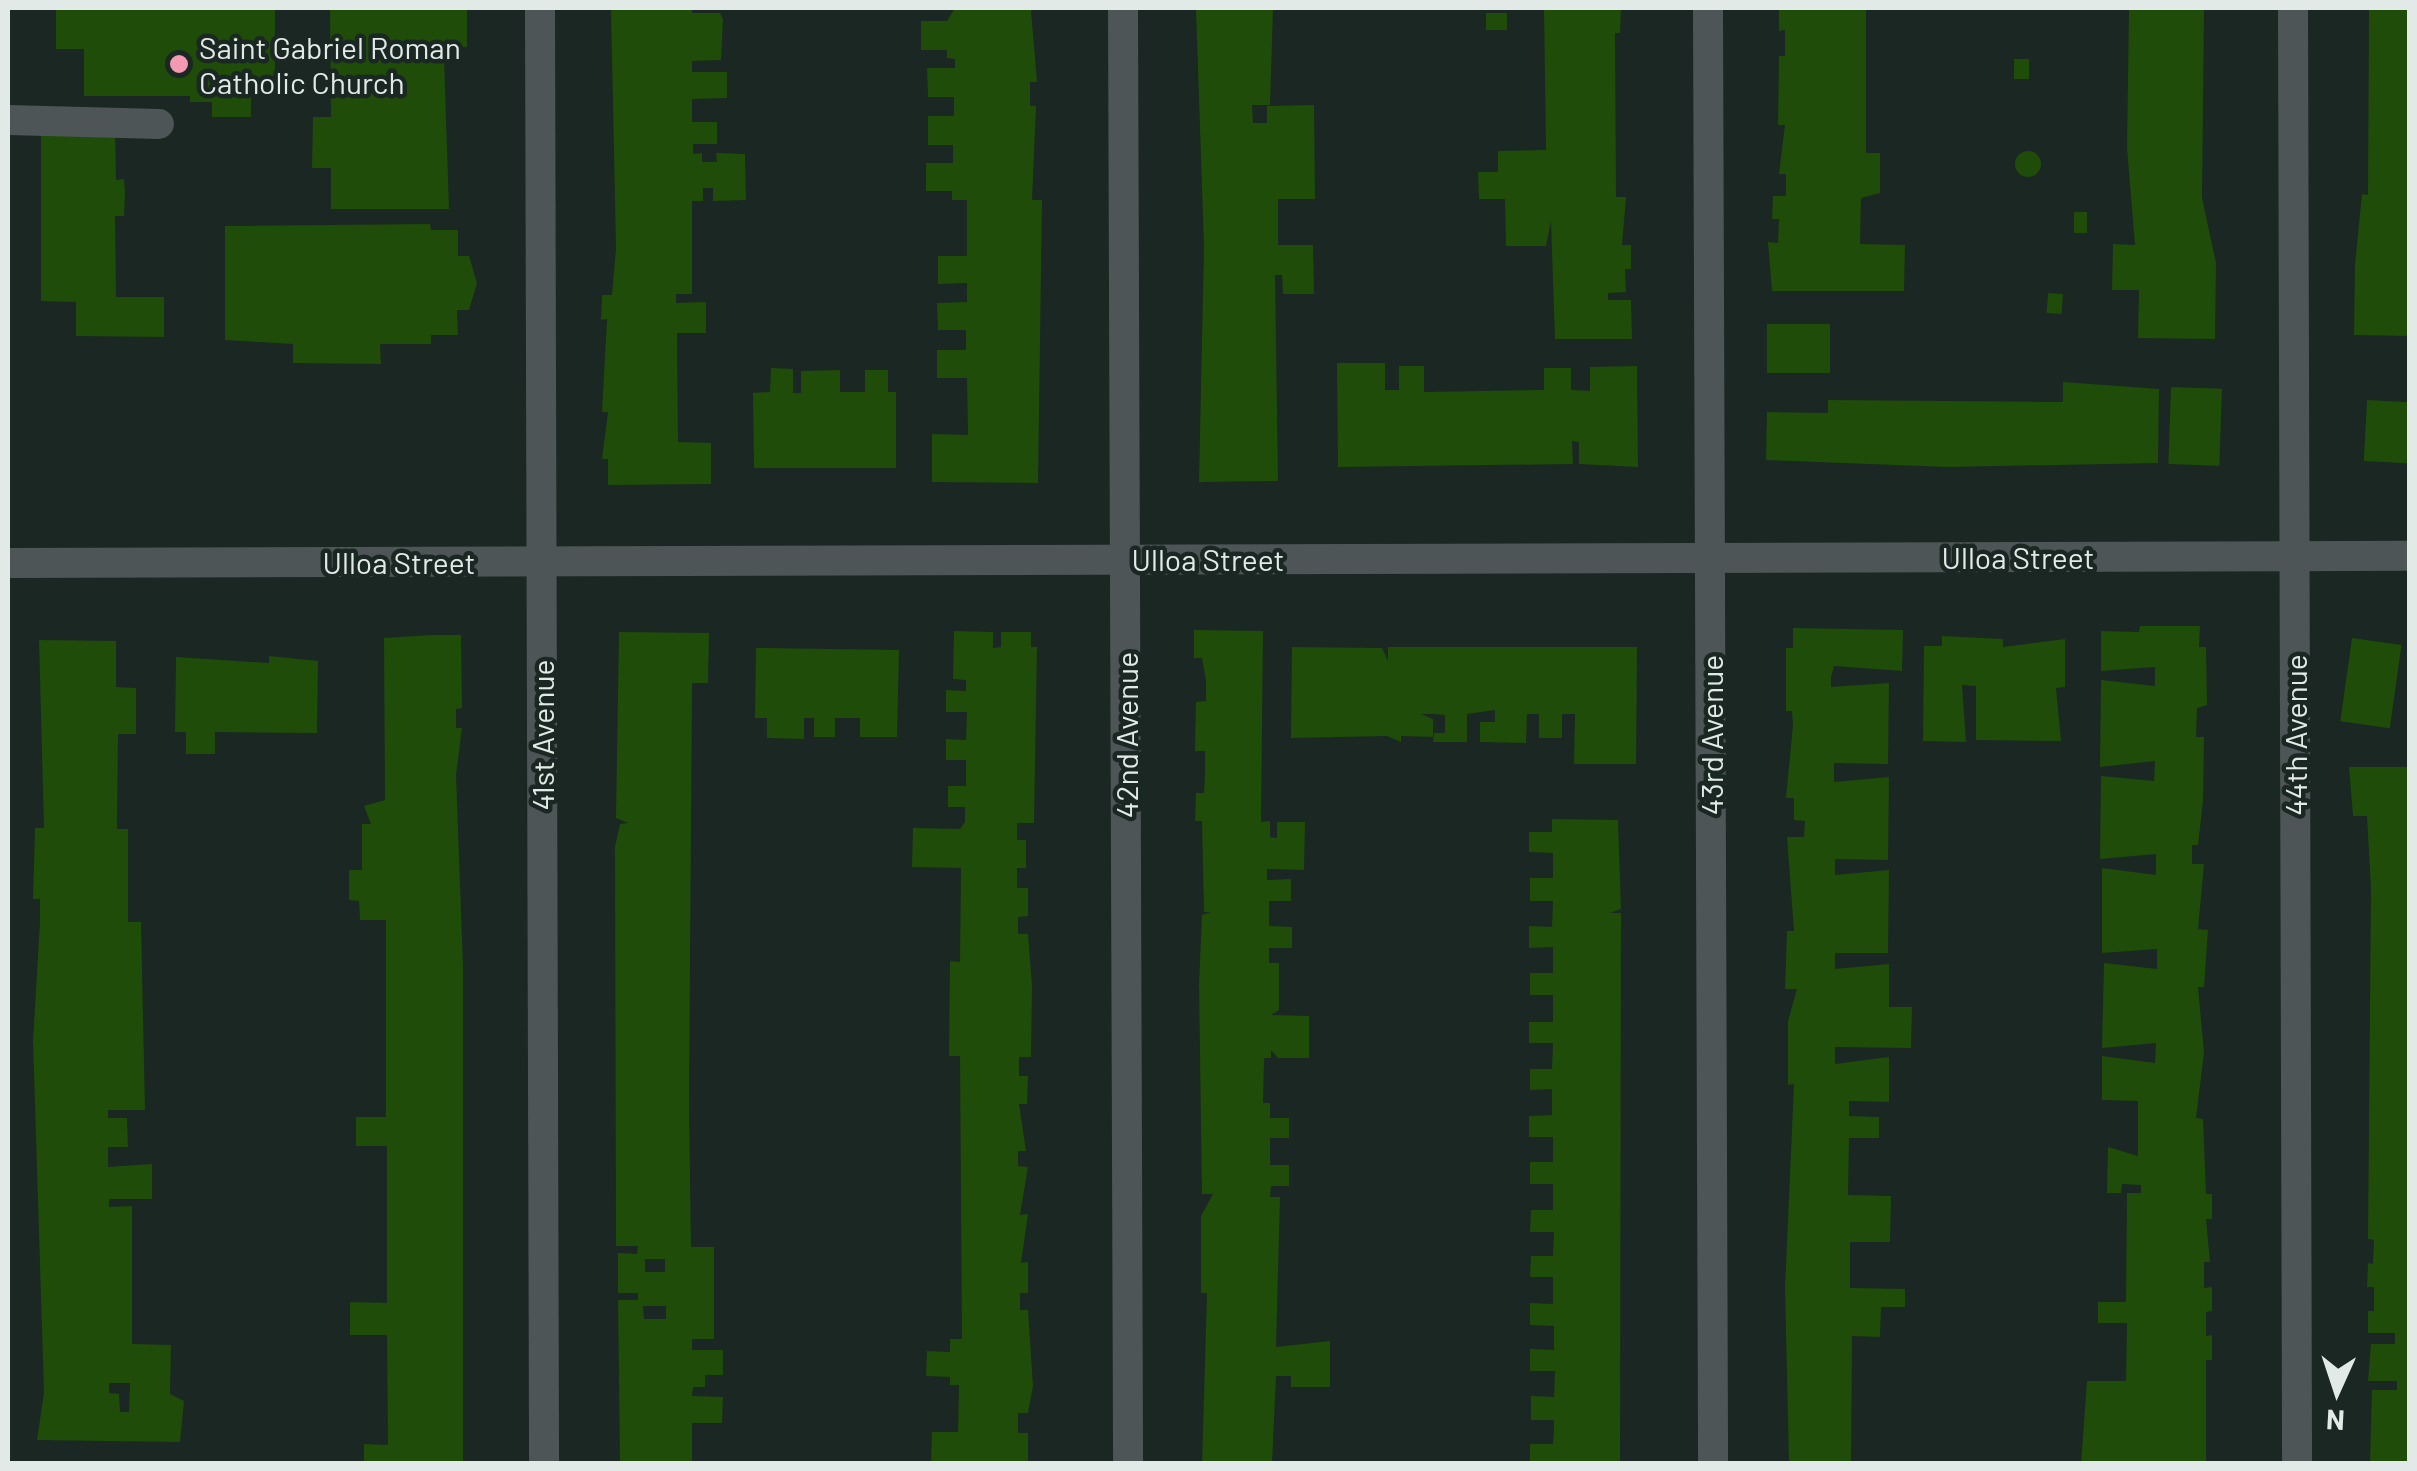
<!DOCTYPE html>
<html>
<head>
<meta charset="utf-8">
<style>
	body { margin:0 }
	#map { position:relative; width:2417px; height:1471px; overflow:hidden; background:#1a2723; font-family:Barlow,sans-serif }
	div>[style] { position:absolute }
	.building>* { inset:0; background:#1f4c09; transform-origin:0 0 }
	.round { border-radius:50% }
	.minor>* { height:30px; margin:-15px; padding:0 15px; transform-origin:15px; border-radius:15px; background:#4e5556 }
	.dots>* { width:28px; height:28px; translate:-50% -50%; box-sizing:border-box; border:5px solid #1a2723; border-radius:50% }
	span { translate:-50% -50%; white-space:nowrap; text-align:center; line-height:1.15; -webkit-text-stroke:9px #1a2723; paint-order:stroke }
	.poi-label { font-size:30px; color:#e2eae7 }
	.left { translate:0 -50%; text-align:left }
	.street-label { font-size:30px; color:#e2eae7 }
	.frame { position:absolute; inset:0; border:10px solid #e2eae7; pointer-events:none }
	.north { position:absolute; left:2287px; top:1341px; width:100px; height:100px; -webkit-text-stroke:8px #1a2723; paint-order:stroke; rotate:183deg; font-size:28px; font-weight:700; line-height:40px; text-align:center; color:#e2eae7 }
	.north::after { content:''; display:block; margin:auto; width:35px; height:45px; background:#e2eae7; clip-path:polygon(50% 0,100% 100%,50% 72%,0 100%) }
</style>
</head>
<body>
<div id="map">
	<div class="building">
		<i style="clip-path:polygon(56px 8px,275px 8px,275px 79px,268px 79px,269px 95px,251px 95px,251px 117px,212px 117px,212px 102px,190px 102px,190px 96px,84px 96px,84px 49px,56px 49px)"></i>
		<i style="clip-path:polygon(330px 8px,467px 8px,467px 47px,448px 47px,444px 59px,449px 209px,331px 209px,331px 168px,312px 168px,313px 117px,331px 117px)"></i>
		<i style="clip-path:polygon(611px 8px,692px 8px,692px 13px,720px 13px,723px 19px,721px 60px,692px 61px,692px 72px,727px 72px,727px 98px,692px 99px,692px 122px,717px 122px,717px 144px,693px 144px,693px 154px,702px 153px,702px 162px,717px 162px,716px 153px,745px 154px,746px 200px,713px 201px,713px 188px,703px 188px,703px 201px,692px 201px,692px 294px,676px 294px,676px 303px,706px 302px,706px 333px,677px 333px,678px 442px,711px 443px,711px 484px,608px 485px,608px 459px,602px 459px,608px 412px,602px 412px,607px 319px,601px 320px,602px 295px,612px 295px,616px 248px)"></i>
		<i style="clip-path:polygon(955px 8px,1037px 8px,1031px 11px,1037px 82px,1030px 82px,1030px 106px,1036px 106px,1032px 200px,1042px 200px,1038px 483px,932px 482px,932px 434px,968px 435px,967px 378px,937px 378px,937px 350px,966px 350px,966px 330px,938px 330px,937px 303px,967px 302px,967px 283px,938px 284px,938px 256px,967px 256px,967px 200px,952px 200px,952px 191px,926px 191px,926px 163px,953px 163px,953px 145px,928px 145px,928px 116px,954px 116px,954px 97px,928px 97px,927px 68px,955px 68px,955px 59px,947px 58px,947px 50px,921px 50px,921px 21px,947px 21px)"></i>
		<i style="clip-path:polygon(1273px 8px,1270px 105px,1252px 105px,1253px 123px,1267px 123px,1267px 106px,1314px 105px,1315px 199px,1278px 199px,1278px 245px,1313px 245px,1314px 294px,1283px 294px,1282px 275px,1275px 275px,1278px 481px,1199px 482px,1204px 246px,1196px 10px)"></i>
		<i style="clip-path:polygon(1544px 8px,1621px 8px,1620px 33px,1615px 33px,1616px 197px,1626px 197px,1622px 245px,1631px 245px,1631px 269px,1625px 269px,1626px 292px,1608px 293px,1608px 300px,1631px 300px,1632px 339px,1555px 339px,1551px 221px,1546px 246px,1506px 246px,1505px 199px,1479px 199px,1478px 172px,1498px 172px,1498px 151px,1546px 150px)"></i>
		<i style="clip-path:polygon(1779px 8px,1866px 8px,1866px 153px,1880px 153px,1880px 193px,1861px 198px,1860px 244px,1905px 245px,1904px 291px,1772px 291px,1768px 242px,1778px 243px,1779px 219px,1772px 219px,1773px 196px,1786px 196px,1786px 174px,1779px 174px,1785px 125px,1778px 125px,1779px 56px,1785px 56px,1785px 30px,1779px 31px)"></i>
		<i style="clip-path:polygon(2129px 8px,2204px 8px,2202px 198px,2216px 263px,2215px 339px,2138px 338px,2139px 290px,2112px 290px,2113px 244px,2135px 245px,2127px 148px)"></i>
		<i style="clip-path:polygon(2369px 8px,2410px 8px,2410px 336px,2354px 335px,2355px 265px,2362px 194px,2368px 195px)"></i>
		<i style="left:1486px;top:13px;width:21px;height:17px"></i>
		<i style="left:2014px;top:59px;width:15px;height:20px"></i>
		<i style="clip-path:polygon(115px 128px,116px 180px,124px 179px,125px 193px,124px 216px,115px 216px,116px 297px,164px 297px,164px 337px,76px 336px,76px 302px,41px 301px,41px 129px)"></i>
		<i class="round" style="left:2015px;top:151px;width:26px;height:26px"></i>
		<i style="left:2074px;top:212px;width:13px;height:21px"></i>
		<i style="clip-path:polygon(430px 224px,431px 230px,458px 230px,458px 256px,469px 256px,477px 283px,469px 310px,457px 310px,458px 335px,431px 335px,431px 344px,380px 344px,381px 364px,293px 363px,293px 344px,225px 340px,225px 226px)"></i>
		<i style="left:2048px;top:293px;width:15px;height:20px;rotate:4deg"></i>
		<i style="left:1767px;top:324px;width:63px;height:49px"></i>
		<i style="clip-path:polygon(1337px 363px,1385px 363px,1385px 390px,1399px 390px,1399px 366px,1424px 366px,1424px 392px,1544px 390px,1544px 368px,1571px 368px,1571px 390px,1590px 391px,1590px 367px,1637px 366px,1638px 467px,1579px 464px,1579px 442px,1572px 441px,1573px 464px,1338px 467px)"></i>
		<i style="clip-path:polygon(771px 368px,793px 369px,793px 393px,801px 393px,801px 371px,840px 370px,840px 392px,865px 392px,865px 370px,888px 370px,888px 392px,896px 392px,896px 468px,754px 468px,753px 393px,770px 392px)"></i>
		<i style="clip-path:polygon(2063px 382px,2159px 389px,2158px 463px,1947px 467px,1766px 460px,1767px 412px,1828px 413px,1828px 400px,2063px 402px)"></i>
		<i style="left:2171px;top:387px;width:51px;height:77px;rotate:2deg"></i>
		<i style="left:2367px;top:400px;width:43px;height:61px;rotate:3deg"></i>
		<i style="clip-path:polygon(2140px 626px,2200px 626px,2199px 647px,2206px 647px,2207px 705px,2197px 708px,2196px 737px,2204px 737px,2203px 801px,2198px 845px,2192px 845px,2192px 864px,2204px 864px,2198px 929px,2208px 930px,2204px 987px,2198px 987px,2204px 1053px,2196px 1118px,2203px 1119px,2206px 1194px,2212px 1194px,2212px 1219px,2206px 1219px,2210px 1262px,2204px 1262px,2204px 1288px,2212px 1287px,2212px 1311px,2206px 1312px,2206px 1336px,2212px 1335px,2212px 1360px,2206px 1360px,2206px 1464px,2081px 1464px,2087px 1381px,2126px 1381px,2127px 1323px,2098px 1323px,2098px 1302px,2126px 1302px,2127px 1193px,2141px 1193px,2141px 1185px,2122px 1184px,2121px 1193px,2107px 1193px,2108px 1147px,2138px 1156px,2138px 1101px,2102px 1100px,2102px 1056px,2155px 1063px,2156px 1043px,2102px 1048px,2104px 963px,2157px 969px,2157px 949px,2102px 953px,2102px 868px,2156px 875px,2156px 854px,2100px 859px,2101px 776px,2154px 781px,2155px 761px,2100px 767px,2101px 680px,2155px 686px,2155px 667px,2101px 671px,2101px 631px,2139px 632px)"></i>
		<i style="clip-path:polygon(1793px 628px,1903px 630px,1902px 671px,1834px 666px,1831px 677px,1831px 687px,1889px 683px,1888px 764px,1834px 763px,1834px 782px,1889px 777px,1888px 860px,1835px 859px,1835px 875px,1889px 870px,1888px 953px,1835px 953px,1835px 969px,1889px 964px,1889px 1007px,1912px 1007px,1911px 1048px,1835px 1047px,1835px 1064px,1889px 1057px,1889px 1102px,1849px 1101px,1849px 1116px,1879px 1117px,1879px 1138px,1849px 1138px,1848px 1195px,1891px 1196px,1890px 1242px,1850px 1242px,1850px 1288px,1905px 1289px,1905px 1307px,1881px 1307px,1880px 1337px,1852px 1336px,1851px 1464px,1789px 1464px,1785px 1288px,1794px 1084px,1788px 1085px,1788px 1021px,1797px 989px,1785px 989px,1787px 931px,1794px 931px,1787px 837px,1804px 837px,1805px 821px,1794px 820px,1794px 798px,1786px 798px,1793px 725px,1792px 711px,1786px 711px,1786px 648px,1793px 648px)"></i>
		<i style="clip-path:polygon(1194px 630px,1263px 631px,1261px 822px,1270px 821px,1270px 837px,1277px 838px,1277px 822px,1305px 822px,1304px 870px,1267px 869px,1267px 880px,1291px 879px,1291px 901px,1269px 901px,1269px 926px,1292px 927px,1292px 948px,1269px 948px,1269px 963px,1279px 963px,1279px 1010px,1271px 1015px,1309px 1016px,1309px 1058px,1278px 1058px,1271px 1050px,1271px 1058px,1264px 1058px,1263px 1103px,1270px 1103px,1270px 1118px,1289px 1118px,1289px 1138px,1270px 1138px,1270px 1165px,1289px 1165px,1289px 1186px,1271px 1186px,1270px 1197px,1280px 1197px,1276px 1347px,1330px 1341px,1330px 1387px,1291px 1387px,1291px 1376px,1276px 1376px,1272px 1464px,1202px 1464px,1207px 1293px,1201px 1293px,1201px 1216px,1213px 1194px,1202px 1194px,1199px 985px,1202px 915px,1211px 912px,1204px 912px,1202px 821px,1195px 821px,1196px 793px,1204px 793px,1205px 773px,1205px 751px,1195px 751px,1196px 702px,1206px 701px,1206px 681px,1202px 658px,1194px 658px)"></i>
		<i style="clip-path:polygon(954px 631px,993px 632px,993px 648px,1001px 647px,1001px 632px,1031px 632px,1031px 647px,1037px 647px,1034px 823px,1017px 823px,1017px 840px,1026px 840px,1026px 868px,1017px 868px,1017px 888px,1028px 888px,1028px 916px,1018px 917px,1018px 934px,1028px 934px,1032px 985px,1031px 1057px,1019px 1057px,1019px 1076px,1028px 1076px,1027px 1104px,1019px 1104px,1026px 1151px,1018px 1151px,1018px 1166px,1028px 1167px,1020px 1215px,1028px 1214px,1021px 1263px,1028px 1262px,1028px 1293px,1020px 1293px,1020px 1310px,1028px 1310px,1033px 1386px,1028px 1413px,1018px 1413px,1018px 1433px,1028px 1433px,1028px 1464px,931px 1464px,932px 1432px,958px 1432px,959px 1385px,950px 1385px,950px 1377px,926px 1376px,927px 1351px,950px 1352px,950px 1339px,962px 1339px,960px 1056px,949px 1056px,950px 961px,960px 962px,961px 868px,912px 867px,913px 828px,960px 829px,965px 822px,965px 807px,948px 807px,948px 786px,966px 786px,966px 760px,946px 760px,946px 739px,966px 740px,967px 712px,946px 712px,946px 690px,966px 691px,966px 680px,953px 679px)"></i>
		<i style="clip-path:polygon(evenodd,619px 632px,709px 633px,708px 683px,692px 683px,689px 1106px,691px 1247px,714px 1247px,714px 1339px,692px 1339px,692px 1350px,723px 1350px,723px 1375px,705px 1375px,705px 1387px,693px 1387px,692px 1396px,723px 1397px,722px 1423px,692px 1423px,692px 1464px,620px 1464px,618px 1300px,638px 1300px,638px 1293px,618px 1293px,618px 1253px,637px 1254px,638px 1246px,616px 1246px,615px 847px,620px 824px,628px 823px,616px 818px,619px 632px,645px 1259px,665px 1259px,665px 1272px,645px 1272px,645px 1259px,619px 632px,643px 1306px,666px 1306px,666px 1319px,644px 1319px,643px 1306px)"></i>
		<i style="clip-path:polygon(432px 635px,461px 635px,462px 708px,456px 709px,456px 728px,462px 728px,456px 775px,463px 966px,463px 1464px,364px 1464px,364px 1444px,388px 1445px,387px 1335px,350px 1335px,350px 1302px,387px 1303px,387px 1146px,356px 1146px,356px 1117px,386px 1117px,386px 920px,360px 920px,359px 901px,349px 900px,349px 870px,362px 870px,362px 824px,371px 824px,364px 806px,385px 800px,384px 638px)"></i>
		<i style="clip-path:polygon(1942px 636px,2003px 639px,2003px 647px,2065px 639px,2065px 687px,2056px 688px,2061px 741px,1976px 740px,1976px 686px,1962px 685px,1966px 742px,1923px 741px,1924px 646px,1942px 646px)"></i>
		<i style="left:2352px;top:638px;width:50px;height:84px;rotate:8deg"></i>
		<i style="clip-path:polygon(evenodd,39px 640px,116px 641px,116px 687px,136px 688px,136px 734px,118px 734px,117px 829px,128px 829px,128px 922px,141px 922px,145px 1110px,108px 1110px,108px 1118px,127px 1118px,128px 1147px,108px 1147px,108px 1167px,152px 1164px,152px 1199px,109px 1199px,109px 1207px,132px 1206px,132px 1344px,171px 1345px,170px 1394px,184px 1401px,180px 1442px,37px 1440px,44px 1393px,33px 1041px,40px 922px,40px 899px,33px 899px,35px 828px,44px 828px,39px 640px,109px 1383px,130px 1383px,129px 1412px,120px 1412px,119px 1394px,109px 1393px,109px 1383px)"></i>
		<i style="clip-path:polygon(1292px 647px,1382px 648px,1388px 661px,1388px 647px,1637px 647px,1636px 764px,1574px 764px,1575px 714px,1562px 714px,1562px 738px,1539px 738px,1539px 714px,1527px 714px,1526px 743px,1480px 742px,1480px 722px,1495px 722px,1495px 710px,1467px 714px,1467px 742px,1433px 742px,1434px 733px,1445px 733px,1445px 715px,1434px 714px,1421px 714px,1433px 719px,1433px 737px,1401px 736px,1401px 742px,1387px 736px,1291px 738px)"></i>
		<i style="clip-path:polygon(756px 648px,899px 650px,897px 737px,860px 737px,860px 718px,835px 718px,835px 737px,814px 737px,814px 718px,804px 718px,804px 739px,767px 738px,767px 718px,755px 718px)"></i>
		<i style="clip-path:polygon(269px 656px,318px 661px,317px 733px,215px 732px,215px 754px,186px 754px,186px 732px,175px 732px,176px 657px,269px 663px)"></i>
		<i style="clip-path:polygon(2349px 767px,2410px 767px,2410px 1464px,2370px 1462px,2372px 1390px,2397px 1390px,2397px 1381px,2368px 1381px,2371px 1344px,2395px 1344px,2395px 1333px,2368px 1333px,2368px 1311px,2374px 1311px,2374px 1287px,2367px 1287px,2368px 1263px,2373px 1264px,2374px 1240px,2368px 1239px,2371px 889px,2367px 816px,2353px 816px)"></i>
		<i style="clip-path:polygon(1552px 819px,1618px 820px,1621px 909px,1610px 913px,1621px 913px,1620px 1464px,1530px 1464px,1530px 1444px,1553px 1444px,1554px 1431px,1554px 1420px,1531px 1420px,1531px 1396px,1554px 1397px,1555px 1371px,1530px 1371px,1530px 1349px,1554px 1350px,1554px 1326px,1530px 1325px,1530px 1303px,1553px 1304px,1553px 1277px,1530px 1277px,1531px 1256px,1553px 1256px,1554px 1232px,1530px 1232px,1531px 1210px,1553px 1210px,1553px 1184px,1530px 1184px,1530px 1162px,1553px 1162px,1553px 1137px,1529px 1137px,1529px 1116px,1552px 1115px,1552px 1089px,1530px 1090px,1530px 1069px,1552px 1069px,1553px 1043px,1529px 1043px,1529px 1022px,1553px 1022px,1553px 995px,1530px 995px,1530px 973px,1553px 973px,1553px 947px,1529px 948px,1529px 926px,1552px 927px,1553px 901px,1530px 901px,1530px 878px,1553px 878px,1553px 853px,1529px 852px,1529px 832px,1552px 832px)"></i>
	</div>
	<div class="minor">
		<i style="left:540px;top:8px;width:1456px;rotate:89.84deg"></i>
		<i style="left:1123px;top:8px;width:1456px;rotate:89.8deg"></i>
		<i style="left:1708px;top:8px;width:1456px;rotate:89.8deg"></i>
		<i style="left:2293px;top:8px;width:1456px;rotate:89.84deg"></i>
		<i style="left:8px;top:120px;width:151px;rotate:1.5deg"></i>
		<i style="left:8px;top:563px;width:2402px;rotate:-0.17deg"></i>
	</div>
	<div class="dots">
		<i style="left:179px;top:64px;background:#f19ab1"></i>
	</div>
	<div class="poi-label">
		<span class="left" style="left:199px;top:64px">Saint Gabriel Roman<br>Catholic Church</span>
	</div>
	<div class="street-label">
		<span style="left:2018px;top:557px">Ulloa Street</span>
		<span style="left:1208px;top:559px">Ulloa Street</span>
		<span style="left:399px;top:562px">Ulloa Street</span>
		<span style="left:542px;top:735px;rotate:-90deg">41st Avenue</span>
		<span style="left:1126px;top:735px;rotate:-90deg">42nd Avenue</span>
		<span style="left:1711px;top:735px;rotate:-90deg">43rd Avenue</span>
		<span style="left:2295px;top:735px;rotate:-90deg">44th Avenue</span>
	</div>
	<div class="frame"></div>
	<div class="north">N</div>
</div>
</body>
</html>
